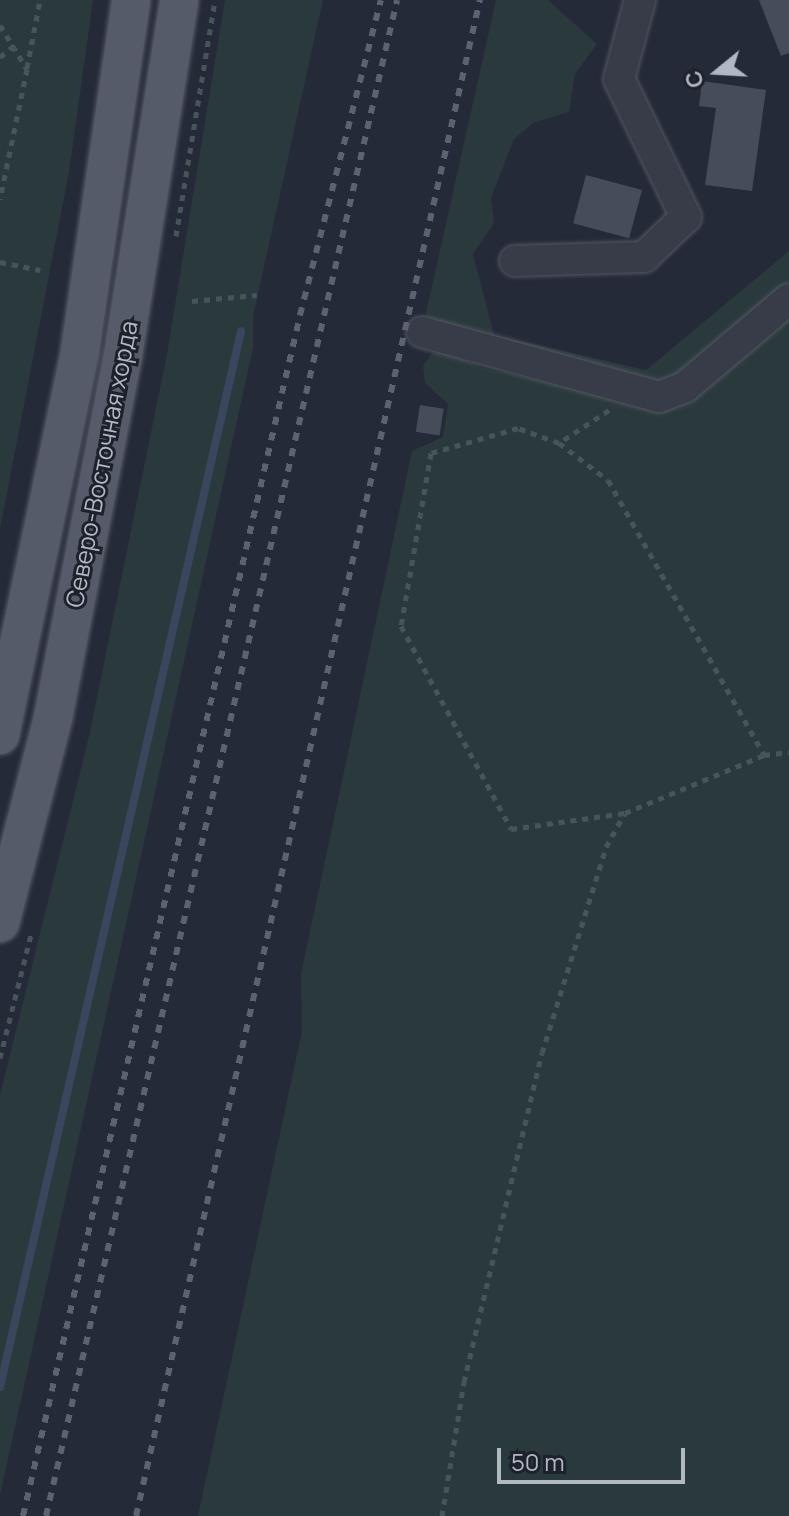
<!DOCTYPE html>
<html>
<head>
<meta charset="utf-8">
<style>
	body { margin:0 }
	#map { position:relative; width:789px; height:1516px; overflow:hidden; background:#242a37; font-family:Manrope,sans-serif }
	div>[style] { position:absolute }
	.green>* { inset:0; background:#2a3a3c }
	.stream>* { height:8px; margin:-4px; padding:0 4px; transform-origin:4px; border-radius:4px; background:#3a465e }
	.building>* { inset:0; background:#454d5b; transform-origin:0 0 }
	.path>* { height:5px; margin-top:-2.5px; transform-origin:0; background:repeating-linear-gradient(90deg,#475559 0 6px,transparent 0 12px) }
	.roads { filter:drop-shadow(0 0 2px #525762) drop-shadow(0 0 2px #525762) }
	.minor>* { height:30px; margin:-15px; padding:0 15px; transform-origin:15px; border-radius:15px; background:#373c48 }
	.major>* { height:38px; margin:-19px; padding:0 19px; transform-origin:19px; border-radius:19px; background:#555b68 }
	.rail>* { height:6px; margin-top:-3px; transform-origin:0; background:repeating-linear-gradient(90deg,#5b6270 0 8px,transparent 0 16px) }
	span { translate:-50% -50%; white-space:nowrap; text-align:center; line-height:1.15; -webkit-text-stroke:6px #1c212c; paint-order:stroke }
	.street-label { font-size:24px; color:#b2b7c4 }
	.north { position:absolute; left:677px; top:32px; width:80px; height:80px; -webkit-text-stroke:6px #1c212c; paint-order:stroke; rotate:252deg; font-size:22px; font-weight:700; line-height:32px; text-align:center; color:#b2b7c4 }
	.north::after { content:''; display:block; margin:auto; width:28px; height:36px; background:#b2b7c4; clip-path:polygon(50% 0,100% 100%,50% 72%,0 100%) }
	.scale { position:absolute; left:497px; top:1448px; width:188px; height:36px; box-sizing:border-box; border:4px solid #b2b7c4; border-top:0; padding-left:10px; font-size:24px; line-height:28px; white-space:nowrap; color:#b2b7c4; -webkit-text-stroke:6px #1c212c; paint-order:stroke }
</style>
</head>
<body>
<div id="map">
	<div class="green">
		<i style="clip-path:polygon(0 0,93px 0,69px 172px,0 529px)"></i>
		<i style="clip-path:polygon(225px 0,323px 0,253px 316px,253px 348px,0 1495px,0 1095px,90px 732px,167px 354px)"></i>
		<i style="clip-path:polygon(496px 0,548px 0,597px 44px,575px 74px,569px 112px,533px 123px,514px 139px,491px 198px,494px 223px,473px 254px,494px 335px,646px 370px,789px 251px,789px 282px,675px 376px,654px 384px,430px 320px,426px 313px)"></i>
		<i style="clip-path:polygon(789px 317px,789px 1516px,198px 1516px,302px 1031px,301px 974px,412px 451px,443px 437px,448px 404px,425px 383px,423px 366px,432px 353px,450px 353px,479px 367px,665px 408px)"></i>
	</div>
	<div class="stream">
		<i style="left:0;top:1387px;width:1083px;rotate:-77.14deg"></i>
	</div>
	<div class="building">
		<i style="clip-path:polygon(759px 0,789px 0,789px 53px,781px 56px)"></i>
		<i style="clip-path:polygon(702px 81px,766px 90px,752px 191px,705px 185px,716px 108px,699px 106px)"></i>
		<i style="left:586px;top:175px;width:58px;height:50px;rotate:15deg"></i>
		<i style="left:420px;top:405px;width:24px;height:27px;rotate:9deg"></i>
	</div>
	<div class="path">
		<i style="left:0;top:25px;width:52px;rotate:58.5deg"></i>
		<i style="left:27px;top:69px;width:133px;rotate:101.7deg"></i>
		<i style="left:0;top:57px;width:19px;rotate:-39deg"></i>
		<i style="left:27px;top:68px;width:69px;rotate:-79.2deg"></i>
		<i style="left:176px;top:236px;width:239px;rotate:-80.6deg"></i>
		<i style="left:0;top:262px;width:41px;rotate:11.3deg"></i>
		<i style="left:192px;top:301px;width:65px;rotate:-5.3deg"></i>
		<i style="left:609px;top:410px;width:60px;rotate:146.6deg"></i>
		<i style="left:559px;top:443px;width:44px;rotate:-159.9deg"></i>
		<i style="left:518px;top:428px;width:91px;rotate:164deg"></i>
		<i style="left:431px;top:453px;width:176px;rotate:99.8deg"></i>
		<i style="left:401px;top:626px;width:231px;rotate:61.5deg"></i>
		<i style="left:511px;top:829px;width:115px;rotate:-8deg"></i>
		<i style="left:625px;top:813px;width:151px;rotate:-22.6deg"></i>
		<i style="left:764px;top:755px;width:25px;rotate:-7deg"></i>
		<i style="left:559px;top:443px;width:61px;rotate:37.1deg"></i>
		<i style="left:608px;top:480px;width:316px;rotate:60.4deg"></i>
		<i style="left:0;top:1058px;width:127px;rotate:-75.9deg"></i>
		<i style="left:442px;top:1516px;width:136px;rotate:-80.7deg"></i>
		<i style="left:464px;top:1382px;width:338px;rotate:-76.7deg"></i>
		<i style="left:542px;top:1053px;width:216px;rotate:-72.7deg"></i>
		<i style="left:606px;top:847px;width:38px;rotate:-61deg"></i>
	</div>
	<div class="roads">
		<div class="minor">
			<i style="left:515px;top:261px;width:129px;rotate:-1.8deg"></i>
			<i style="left:644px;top:257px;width:58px;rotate:-43.6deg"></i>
			<i style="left:686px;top:217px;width:153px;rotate:-115.9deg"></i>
			<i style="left:619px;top:79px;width:82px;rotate:-75.1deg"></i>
			<i style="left:422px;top:332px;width:246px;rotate:15.3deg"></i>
			<i style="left:659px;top:397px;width:28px;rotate:-21deg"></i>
			<i style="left:685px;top:387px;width:136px;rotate:-40.2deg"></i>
		</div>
		<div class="major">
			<i style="left:0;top:735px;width:392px;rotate:-78.2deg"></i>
			<i style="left:80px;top:351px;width:355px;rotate:-81.7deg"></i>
			<i style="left:0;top:923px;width:212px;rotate:-75.5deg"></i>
			<i style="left:53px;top:718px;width:370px;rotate:-79.1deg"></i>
			<i style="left:123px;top:355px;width:359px;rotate:-81deg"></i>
		</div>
	</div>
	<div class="rail">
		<i style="left:23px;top:1516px;width:1233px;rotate:-77.01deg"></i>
		<i style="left:300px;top:315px;width:325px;rotate:-75.6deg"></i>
		<i style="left:46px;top:1516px;width:1556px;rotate:-76.96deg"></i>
		<i style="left:136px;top:1516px;width:1555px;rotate:-77.22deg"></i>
	</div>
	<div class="street-label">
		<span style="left:101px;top:464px;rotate:-79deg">Северо-Восточная хорда</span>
	</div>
	<div class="north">С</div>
	<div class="scale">50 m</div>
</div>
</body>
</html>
